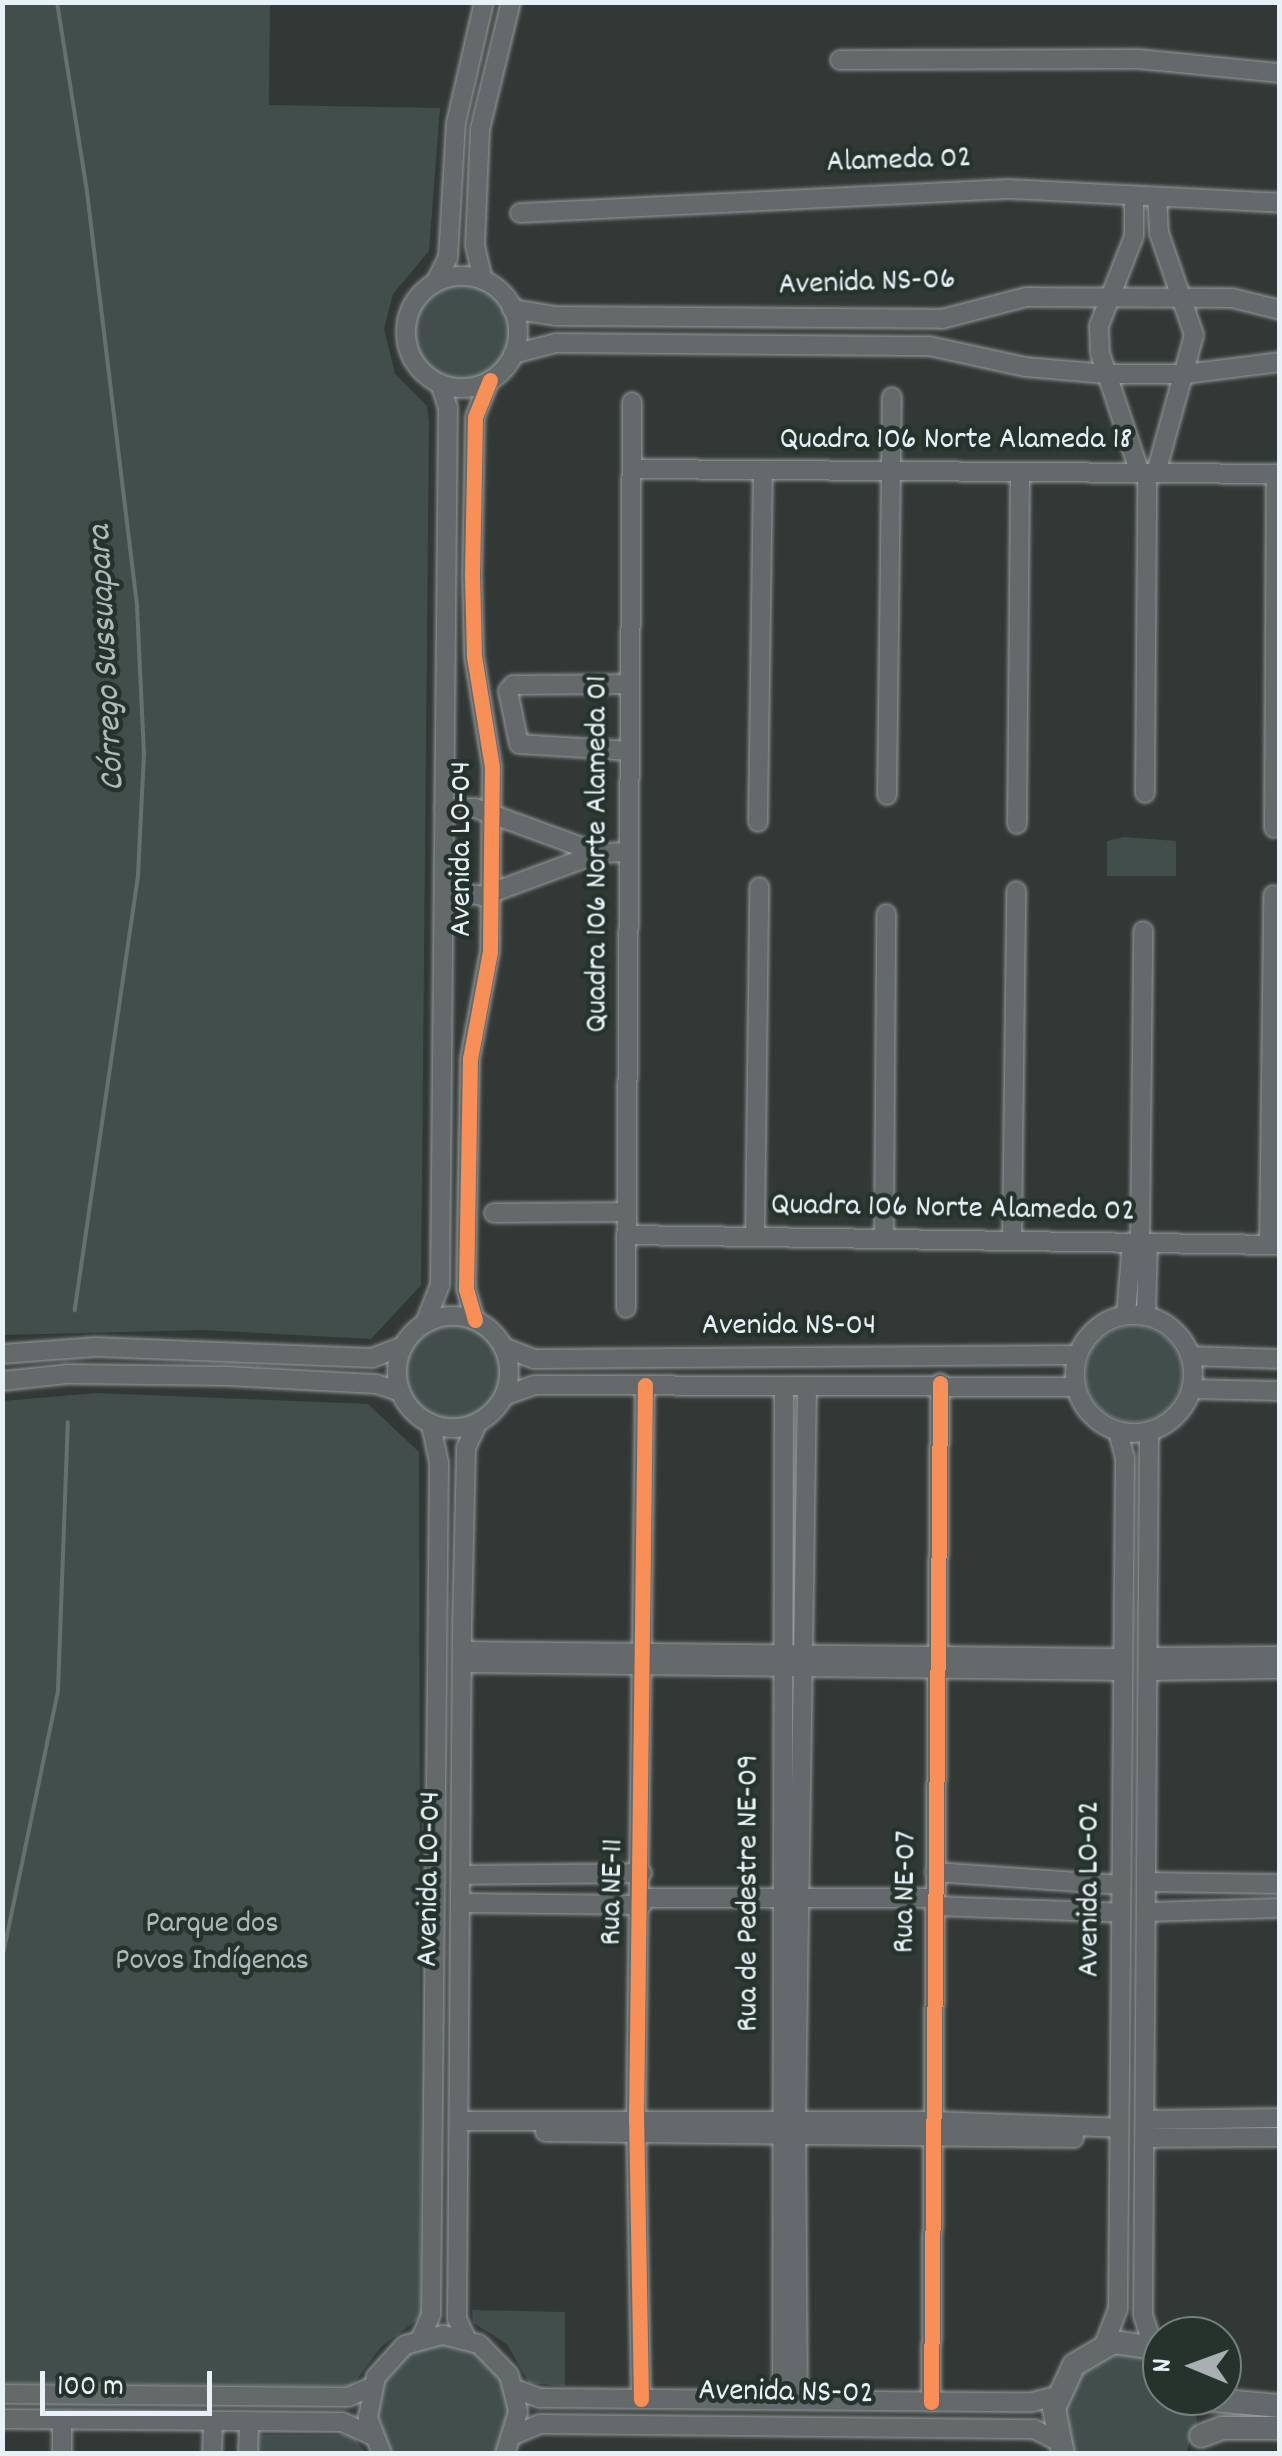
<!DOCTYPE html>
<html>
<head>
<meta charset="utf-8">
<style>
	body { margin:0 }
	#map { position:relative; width:1282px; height:2456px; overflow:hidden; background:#313835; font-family:Dekko,sans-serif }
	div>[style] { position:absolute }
	.green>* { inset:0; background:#424e4b }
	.round { border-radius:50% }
	.stream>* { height:4px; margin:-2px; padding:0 2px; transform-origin:2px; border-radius:2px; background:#66716f }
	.roads { filter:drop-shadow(0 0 2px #989d9e) drop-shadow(0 0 2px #989d9e) }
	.minor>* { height:18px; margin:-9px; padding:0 9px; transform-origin:9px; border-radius:9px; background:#646a6b }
	.minor>.ring { margin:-9px; padding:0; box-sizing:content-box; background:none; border:18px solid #646a6b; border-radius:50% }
	.major>* { height:22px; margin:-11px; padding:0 11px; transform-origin:11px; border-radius:11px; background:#646a6b }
	.cycleway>* { height:15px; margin:-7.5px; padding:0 7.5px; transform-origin:7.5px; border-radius:7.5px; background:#f78f57 }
	span { translate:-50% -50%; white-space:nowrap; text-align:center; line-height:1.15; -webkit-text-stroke:9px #26332d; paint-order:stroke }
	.street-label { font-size:32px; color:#e8f1f8 }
	.park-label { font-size:32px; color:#afb9bc }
	.water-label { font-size:35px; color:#b0babd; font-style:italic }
	.frame { position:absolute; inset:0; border:5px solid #e8f1f8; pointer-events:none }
	.north { position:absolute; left:1142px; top:2316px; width:100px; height:100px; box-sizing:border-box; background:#26332d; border:2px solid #747f7e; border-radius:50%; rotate:271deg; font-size:28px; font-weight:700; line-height:40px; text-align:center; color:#e8f1f8 }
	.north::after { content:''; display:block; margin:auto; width:35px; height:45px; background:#a8b0b4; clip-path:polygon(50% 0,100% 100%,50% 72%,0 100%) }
	.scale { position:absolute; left:40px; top:2371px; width:172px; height:45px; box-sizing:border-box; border:5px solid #e8f1f8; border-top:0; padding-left:12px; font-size:30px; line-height:35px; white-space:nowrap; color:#e8f1f8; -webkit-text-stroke:8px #26332d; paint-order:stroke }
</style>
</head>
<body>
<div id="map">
	<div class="green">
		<i style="clip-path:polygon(2px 3px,270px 3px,269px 105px,440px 108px,429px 251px,393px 294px,384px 329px,395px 374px,427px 406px,429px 421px,421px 1285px,371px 1339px,203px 1330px,3px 1335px)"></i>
		<i class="round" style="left:413px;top:283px;width:98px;height:98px"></i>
		<i style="clip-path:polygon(1124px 837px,1176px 841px,1176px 876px,1107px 876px,1107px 841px)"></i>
		<i class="round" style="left:405px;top:1324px;width:96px;height:96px"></i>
		<i class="round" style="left:1086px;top:1326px;width:96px;height:96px"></i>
		<i style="clip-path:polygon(97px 1393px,368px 1404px,419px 1452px,421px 2317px,381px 2347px,352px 2386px,3px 2383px,2px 1401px)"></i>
		<i style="clip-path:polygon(472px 2310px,565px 2312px,565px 2386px,529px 2383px,507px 2344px,473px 2323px)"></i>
		<i style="clip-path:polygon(449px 2343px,478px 2353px,502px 2379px,510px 2412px,502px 2444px,495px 2453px,391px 2454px,376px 2417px,383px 2381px,410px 2352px)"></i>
		<i style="clip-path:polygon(1112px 2351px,1162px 2358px,1162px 2396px,1193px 2396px,1197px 2422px,1186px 2453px,1072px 2454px,1062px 2412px,1076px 2376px)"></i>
		<i style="clip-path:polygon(256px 2435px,352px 2435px,366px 2453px,256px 2454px)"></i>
	</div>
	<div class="stream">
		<i style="left:57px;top:2px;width:192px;rotate:81deg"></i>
		<i style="left:87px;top:192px;width:417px;rotate:83.1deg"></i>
		<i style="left:137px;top:606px;width:147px;rotate:87.3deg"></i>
		<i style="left:144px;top:753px;width:123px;rotate:92.8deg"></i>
		<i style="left:138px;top:876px;width:439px;rotate:98.3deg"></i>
		<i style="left:2px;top:1959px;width:275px;rotate:-78.2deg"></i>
		<i style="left:58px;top:1690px;width:268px;rotate:-87.9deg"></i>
	</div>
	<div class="roads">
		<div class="minor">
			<i style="left:840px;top:60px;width:299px;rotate:-0.2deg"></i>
			<i style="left:1139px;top:59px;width:142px;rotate:5.7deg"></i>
			<i style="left:1134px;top:196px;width:40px;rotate:90deg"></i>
			<i style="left:1134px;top:236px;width:97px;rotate:111.3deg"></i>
			<i style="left:1099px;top:326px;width:27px;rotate:88deg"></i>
			<i style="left:1100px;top:353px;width:126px;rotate:71.6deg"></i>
			<i style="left:520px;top:213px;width:489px;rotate:-2.8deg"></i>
			<i style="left:1008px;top:189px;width:272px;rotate:2.9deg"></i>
			<i class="ring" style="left:406px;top:276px;width:94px;height:94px"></i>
			<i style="left:483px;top:280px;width:36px;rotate:-103deg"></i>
			<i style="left:475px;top:245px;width:116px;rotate:-87.5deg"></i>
			<i style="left:480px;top:129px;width:131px;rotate:-76.3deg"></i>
			<i style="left:435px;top:283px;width:29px;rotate:-63deg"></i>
			<i style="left:448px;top:257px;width:134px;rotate:-86.6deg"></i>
			<i style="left:456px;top:123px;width:124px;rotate:-77deg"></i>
			<i style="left:512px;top:309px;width:45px;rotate:9deg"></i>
			<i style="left:556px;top:316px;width:386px;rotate:0.4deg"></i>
			<i style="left:942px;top:319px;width:87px;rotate:-14.7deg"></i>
			<i style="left:1026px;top:297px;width:206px;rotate:0.3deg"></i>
			<i style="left:1232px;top:298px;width:49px;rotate:14deg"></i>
			<i style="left:513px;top:354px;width:44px;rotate:-14.3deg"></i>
			<i style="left:556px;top:343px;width:373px;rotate:0.5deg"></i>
			<i style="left:929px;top:346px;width:98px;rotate:12.3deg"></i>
			<i style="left:1025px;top:367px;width:82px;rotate:4.9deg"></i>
			<i style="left:1107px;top:374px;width:78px"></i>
			<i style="left:1185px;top:374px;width:96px;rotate:-7.2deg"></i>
			<i style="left:632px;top:469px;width:648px;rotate:0.44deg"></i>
			<i style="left:1156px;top:473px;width:143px;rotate:-74.6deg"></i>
			<i style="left:1194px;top:335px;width:108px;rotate:-108.9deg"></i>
			<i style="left:1159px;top:233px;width:36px;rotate:-93deg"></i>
			<i style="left:630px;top:751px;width:111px;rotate:-176.4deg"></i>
			<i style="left:519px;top:744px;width:54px;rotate:-101.7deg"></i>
			<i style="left:508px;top:691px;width:8px;rotate:-50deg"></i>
			<i style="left:513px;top:685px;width:117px;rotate:-0.5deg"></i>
			<i style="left:1145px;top:793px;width:320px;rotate:-89.6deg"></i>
			<i style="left:887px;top:795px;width:398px;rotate:-89.3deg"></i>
			<i style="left:444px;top:808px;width:31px"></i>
			<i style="left:475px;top:808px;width:131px;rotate:20.1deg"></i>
			<i style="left:758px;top:822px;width:352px;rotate:-89.2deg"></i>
			<i style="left:1017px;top:824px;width:352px;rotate:-89.5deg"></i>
			<i style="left:1274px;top:828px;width:354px;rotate:-89.7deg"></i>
			<i style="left:444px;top:891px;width:39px;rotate:7deg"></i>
			<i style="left:483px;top:896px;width:124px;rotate:-20.3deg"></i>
			<i style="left:599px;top:853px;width:30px;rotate:-2deg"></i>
			<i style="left:494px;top:1213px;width:132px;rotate:-0.4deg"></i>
			<i style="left:626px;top:1235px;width:654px;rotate:0.88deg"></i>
			<i style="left:755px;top:1237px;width:350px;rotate:-89.3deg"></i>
			<i style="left:884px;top:1239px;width:325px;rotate:-89.6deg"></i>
			<i style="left:1012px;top:1241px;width:350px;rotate:-89.3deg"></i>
			<i style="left:1140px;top:1243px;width:312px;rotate:-89.4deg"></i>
			<i style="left:1269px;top:1244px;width:349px;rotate:-89.3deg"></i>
			<i style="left:626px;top:1308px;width:906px;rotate:-89.62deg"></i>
			<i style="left:1126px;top:1314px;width:72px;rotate:-85.2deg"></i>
			<i style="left:1146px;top:1314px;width:71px;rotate:-88.4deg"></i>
			<i class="ring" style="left:1075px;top:1315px;width:100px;height:100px"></i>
			<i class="ring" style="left:397px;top:1316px;width:94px;height:94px"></i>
			<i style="left:475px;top:1320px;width:32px;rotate:-106deg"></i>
			<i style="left:466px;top:1289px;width:230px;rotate:-89deg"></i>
			<i style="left:470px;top:1059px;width:110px;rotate:-79.5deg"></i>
			<i style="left:490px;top:951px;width:184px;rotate:-89.4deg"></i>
			<i style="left:492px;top:767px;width:112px;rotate:-99.2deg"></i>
			<i style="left:474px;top:656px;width:80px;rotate:-91.4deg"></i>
			<i style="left:472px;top:576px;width:159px;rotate:-88.9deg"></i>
			<i style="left:475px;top:417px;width:40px;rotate:-68deg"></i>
			<i style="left:425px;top:1323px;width:41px;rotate:-68.5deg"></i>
			<i style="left:440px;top:1285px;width:877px;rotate:-89.48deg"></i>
			<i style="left:448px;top:408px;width:25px;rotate:-108deg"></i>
			<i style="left:503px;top:1347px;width:33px;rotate:21deg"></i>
			<i style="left:534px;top:1359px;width:544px;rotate:-0.42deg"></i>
			<i style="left:2px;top:1354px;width:94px;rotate:-4.3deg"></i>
			<i style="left:96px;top:1347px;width:276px;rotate:2.3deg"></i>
			<i style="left:372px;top:1358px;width:33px;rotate:-21deg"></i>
			<i style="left:1190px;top:1356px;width:90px;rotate:1.9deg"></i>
			<i style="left:2px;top:1381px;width:65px;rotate:-6.1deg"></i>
			<i style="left:67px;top:1374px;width:160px;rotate:0.7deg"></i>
			<i style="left:227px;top:1376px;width:149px;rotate:3.1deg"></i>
			<i style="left:376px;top:1384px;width:26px;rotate:18deg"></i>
			<i style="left:1191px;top:1389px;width:89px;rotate:1.3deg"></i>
			<i style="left:504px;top:1396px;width:33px;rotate:-20deg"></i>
			<i style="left:535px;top:1385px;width:541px;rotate:0.21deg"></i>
			<i style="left:1149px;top:1432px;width:883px;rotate:90.39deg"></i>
			<i style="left:1143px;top:2315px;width:32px;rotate:72deg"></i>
			<i style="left:463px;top:1651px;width:660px;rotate:0.61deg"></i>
			<i style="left:1150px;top:1657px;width:130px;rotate:-0.4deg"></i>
			<i style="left:463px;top:1663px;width:660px;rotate:0.69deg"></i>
			<i style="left:1150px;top:1671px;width:130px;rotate:-0.9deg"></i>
			<i style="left:935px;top:1872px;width:186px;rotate:4deg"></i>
			<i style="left:461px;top:1875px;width:181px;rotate:-0.6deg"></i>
			<i style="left:1148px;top:1882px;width:132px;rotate:0.9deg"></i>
			<i style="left:642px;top:1898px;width:292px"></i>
			<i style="left:461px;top:1903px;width:181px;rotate:0.6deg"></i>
			<i style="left:934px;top:1906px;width:187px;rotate:2.1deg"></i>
			<i style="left:1147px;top:1912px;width:133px;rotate:-1.7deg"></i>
			<i style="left:1145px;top:2120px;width:135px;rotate:-0.8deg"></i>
			<i style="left:459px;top:2121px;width:473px"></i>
			<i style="left:932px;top:2121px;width:187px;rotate:2.1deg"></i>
			<i style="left:545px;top:2132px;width:529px;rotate:0.65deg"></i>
			<i style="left:1145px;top:2138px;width:135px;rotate:-0.4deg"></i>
			<i style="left:421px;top:2338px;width:26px;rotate:-67deg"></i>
			<i style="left:431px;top:2314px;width:851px;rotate:-89.46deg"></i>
			<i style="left:439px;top:1463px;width:40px;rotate:-102deg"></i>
			<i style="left:466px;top:2338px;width:21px;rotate:-115deg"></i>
			<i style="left:457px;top:2319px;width:692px;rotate:-89.59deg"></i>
			<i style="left:462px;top:1627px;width:179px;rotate:-88.7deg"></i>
			<i style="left:466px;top:1448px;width:29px;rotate:-65deg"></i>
			<i style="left:1104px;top:2345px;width:39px;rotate:-69deg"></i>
			<i style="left:1118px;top:2309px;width:851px;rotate:-89.53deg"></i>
			<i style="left:1125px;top:1458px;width:28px;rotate:-105deg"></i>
			<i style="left:515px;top:2389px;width:27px;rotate:20deg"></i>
			<i style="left:540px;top:2398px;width:492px;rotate:0.5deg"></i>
			<i style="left:1032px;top:2402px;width:25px;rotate:-14deg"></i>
			<i style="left:2px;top:2394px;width:346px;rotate:0.5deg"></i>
			<i style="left:348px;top:2397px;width:26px;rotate:-23deg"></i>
			<i style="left:641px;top:2399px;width:280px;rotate:-91deg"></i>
			<i style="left:636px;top:2119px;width:734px;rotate:-89.3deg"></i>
			<i style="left:782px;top:2400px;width:1014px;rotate:-89.89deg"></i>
			<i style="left:798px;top:2400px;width:279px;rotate:-90.4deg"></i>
			<i style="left:796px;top:2121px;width:734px;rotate:-89.14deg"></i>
			<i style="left:931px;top:2402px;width:1019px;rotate:-89.49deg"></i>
			<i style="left:2px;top:2419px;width:340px;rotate:0.5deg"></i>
			<i style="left:342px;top:2422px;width:34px;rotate:24deg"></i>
			<i style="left:514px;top:2435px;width:28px;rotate:-23deg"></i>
			<i style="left:540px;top:2424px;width:494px;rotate:0.6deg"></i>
			<i style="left:1034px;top:2429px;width:27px;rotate:27deg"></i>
			<i style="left:62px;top:2454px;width:34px;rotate:-90deg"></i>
			<i style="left:212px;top:2454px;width:33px;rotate:-88deg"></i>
			<i style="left:248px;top:2454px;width:33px;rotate:-88deg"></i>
			<i style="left:382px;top:2454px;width:40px;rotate:-111deg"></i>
			<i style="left:368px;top:2417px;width:41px;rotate:-78.7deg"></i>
			<i style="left:376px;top:2377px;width:43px;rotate:-47.8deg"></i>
			<i style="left:405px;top:2345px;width:39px;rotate:-15deg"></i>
			<i style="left:443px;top:2335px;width:37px;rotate:14deg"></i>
			<i style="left:479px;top:2344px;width:43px;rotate:45.9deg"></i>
			<i style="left:509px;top:2375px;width:38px;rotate:76deg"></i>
			<i style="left:518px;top:2412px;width:44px;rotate:107.2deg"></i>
		</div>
		<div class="major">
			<i style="left:1202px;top:2399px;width:78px;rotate:5.1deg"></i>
			<i style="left:1201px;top:2436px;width:22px;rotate:-21deg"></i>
			<i style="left:1222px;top:2428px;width:58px"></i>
			<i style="left:1063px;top:2454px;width:47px;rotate:-101.1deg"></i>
			<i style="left:1054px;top:2408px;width:47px;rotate:-65.1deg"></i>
			<i style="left:1074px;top:2365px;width:45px;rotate:-30.5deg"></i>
			<i style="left:1113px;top:2342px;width:49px;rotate:8.1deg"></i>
		</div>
	</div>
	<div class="cycleway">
		<i style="left:475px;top:1320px;width:32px;rotate:-106deg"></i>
		<i style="left:466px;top:1289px;width:230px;rotate:-89deg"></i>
		<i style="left:470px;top:1059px;width:110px;rotate:-79.5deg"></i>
		<i style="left:490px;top:951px;width:184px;rotate:-89.4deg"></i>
		<i style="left:492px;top:767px;width:112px;rotate:-99.2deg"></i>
		<i style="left:474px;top:656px;width:80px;rotate:-91.4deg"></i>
		<i style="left:472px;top:576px;width:159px;rotate:-88.9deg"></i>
		<i style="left:475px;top:417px;width:40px;rotate:-68deg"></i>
		<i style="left:641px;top:2399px;width:280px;rotate:-91deg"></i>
		<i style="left:636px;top:2119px;width:734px;rotate:-89.3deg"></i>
		<i style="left:931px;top:2402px;width:1019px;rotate:-89.49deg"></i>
	</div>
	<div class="street-label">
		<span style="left:899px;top:162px;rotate:-2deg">Alameda 02</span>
		<span style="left:867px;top:284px;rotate:-2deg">Avenida NS-06</span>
		<span style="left:956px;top:441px">Quadra 106 Norte Alameda 18</span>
		<span style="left:463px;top:849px;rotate:-90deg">Avenida LO-04</span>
		<span style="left:599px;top:854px;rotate:-90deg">Quadra 106 Norte Alameda 01</span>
		<span style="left:953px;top:1210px;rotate:1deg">Quadra 106 Norte Alameda 02</span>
		<span style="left:789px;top:1327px">Avenida NS-04</span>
		<span style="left:431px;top:1879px;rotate:-89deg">Avenida LO-04</span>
		<span style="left:1091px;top:1889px;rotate:-90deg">Avenida LO-02</span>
		<span style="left:614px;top:1892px;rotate:-89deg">Rua NE-11</span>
		<span style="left:907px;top:1892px;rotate:-89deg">Rua NE-07</span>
		<span style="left:750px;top:1893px;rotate:-90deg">Rua de Pedestre NE-09</span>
		<span style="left:786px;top:2394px;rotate:1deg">Avenida NS-02</span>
	</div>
	<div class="park-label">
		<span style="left:212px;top:1944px">Parque dos<br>Povos Indígenas</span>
	</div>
	<div class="water-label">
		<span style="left:108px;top:658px;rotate:-93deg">Córrego Sussuapara</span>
	</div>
	<div class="frame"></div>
	<div class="north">N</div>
	<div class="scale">100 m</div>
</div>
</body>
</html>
